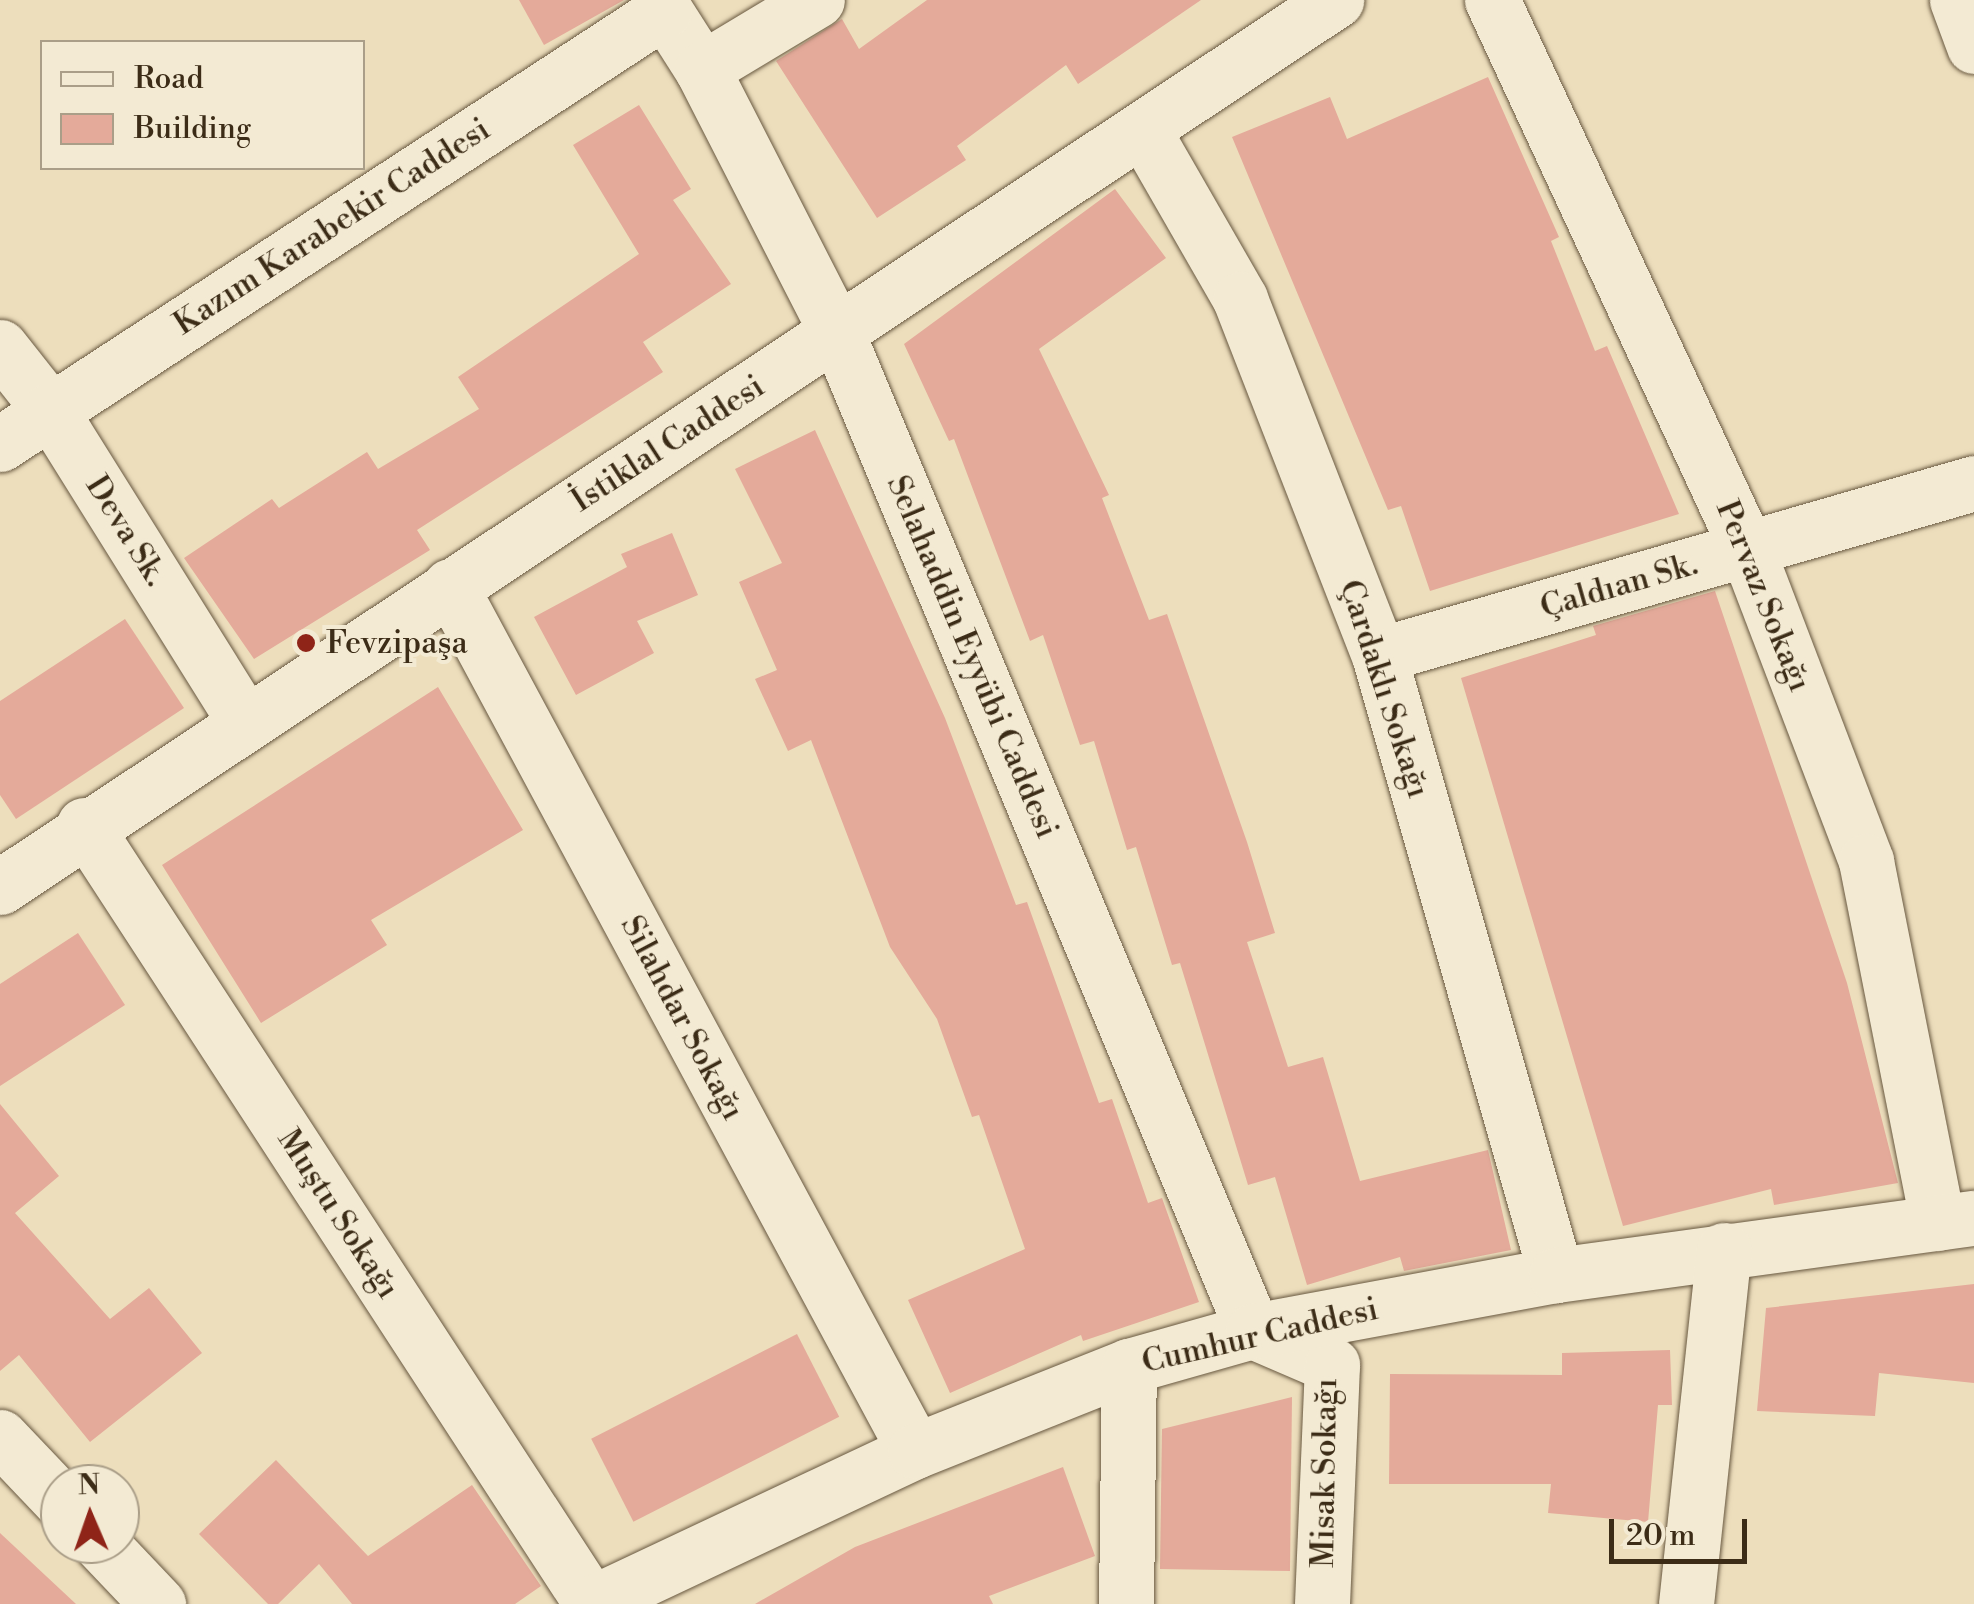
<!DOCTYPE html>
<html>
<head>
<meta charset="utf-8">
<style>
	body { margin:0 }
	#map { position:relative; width:1974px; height:1604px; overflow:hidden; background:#eddebc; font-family:"Libre Bodoni",serif }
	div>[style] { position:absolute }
	.building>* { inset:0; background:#e4aa9a; transform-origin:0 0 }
	.roads { filter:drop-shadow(0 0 2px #685840) drop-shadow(0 0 2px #685840) }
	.minor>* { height:55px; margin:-27.5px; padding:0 27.5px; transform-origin:27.5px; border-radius:27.5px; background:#f3ead3 }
	.dots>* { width:28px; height:28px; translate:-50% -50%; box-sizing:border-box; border:5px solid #f3ead3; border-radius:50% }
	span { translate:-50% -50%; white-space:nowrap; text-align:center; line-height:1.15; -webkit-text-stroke:8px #f3ead3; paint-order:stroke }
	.street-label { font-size:32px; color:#3c2c17 }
	.poi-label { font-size:32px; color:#3c2c17 }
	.left { translate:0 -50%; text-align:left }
	.legend { position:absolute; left:40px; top:40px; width:325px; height:130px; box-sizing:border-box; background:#f3ead3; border:2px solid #aa9e88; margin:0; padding:12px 18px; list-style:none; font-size:30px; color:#3c2c17 }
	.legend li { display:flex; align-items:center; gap:20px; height:50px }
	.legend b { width:50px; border:2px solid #aa9e88 }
	.north { position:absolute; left:40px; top:1464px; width:100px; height:100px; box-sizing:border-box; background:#f3ead3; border:2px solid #aa9e88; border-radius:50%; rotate:358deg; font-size:28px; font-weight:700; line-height:40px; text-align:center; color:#3c2c17 }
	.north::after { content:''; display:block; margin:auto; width:35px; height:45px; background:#8f2418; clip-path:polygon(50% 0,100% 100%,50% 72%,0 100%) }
	.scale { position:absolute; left:1609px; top:1519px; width:138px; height:45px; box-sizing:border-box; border:5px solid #3c2c17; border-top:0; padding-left:12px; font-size:30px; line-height:35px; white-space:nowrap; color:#3c2c17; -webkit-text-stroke:8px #f3ead3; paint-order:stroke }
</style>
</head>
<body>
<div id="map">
	<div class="building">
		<i style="clip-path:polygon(519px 0,624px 0,544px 45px)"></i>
		<i style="clip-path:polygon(927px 0,1201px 0,1078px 84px,1066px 65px,957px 146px,966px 160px,877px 218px,776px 61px,842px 19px,859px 49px)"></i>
		<i style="clip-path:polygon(1488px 77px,1559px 237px,1551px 241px,1595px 351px,1607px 346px,1679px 514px,1430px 591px,1401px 506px,1388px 510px,1232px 137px,1330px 97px,1347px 139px)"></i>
		<i style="clip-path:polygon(639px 105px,691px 189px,673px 200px,731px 284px,643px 342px,663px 372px,417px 530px,430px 550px,254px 659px,184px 558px,272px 499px,279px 508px,367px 452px,378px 469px,479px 409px,458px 377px,639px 254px,573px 145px)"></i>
		<i style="clip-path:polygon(1115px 189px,1166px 258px,1039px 349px,1109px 495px,1102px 498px,1149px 620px,1167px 614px,1247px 842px,1275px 933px,1247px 942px,1288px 1067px,1323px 1057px,1360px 1181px,1488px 1150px,1511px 1250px,1404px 1271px,1400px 1257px,1307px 1285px,1275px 1177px,1248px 1185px,1180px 963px,1172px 965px,1136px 847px,1127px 850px,1094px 741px,1080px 745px,1043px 635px,1030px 641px,954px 439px,949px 441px,904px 344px)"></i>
		<i style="clip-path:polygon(815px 430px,945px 718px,1016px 905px,1027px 902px,1099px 1103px,1112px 1099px,1148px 1203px,1162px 1198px,1199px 1302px,1083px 1341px,1081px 1335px,950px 1393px,908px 1300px,1025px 1249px,979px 1115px,972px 1117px,937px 1019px,890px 947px,811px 740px,788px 751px,755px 679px,777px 670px,739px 582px,782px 563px,735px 469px)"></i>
		<i style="clip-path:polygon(672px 533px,698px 595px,637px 621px,654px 653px,576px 695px,534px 617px,627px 567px,621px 554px)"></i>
		<i style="clip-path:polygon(1715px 591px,1847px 983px,1898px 1183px,1774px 1205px,1771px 1189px,1623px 1226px,1461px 678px,1596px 635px,1593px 626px)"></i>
		<i style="clip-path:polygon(125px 619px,184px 708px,16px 819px,0 795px,0 701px)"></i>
		<i style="clip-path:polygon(438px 687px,523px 830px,371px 920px,387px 945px,261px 1023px,162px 865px)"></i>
		<i style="clip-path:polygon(78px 933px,125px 1005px,0 1086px,0 984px)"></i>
		<i style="clip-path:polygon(0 1104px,59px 1176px,15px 1213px,110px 1319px,149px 1288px,202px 1353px,90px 1442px,19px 1355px,0 1371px)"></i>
		<i style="clip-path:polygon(1974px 1284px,1974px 1383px,1879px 1373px,1875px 1416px,1757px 1411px,1766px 1308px)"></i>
		<i style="left:797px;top:1334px;width:93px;height:231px;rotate:63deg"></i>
		<i style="clip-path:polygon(1670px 1350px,1672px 1405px,1658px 1405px,1648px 1522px,1548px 1513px,1551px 1484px,1389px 1484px,1390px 1374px,1562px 1375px,1562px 1353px)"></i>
		<i style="clip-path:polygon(1292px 1397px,1290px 1571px,1160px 1569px,1162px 1429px)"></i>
		<i style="clip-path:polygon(276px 1460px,368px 1556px,472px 1485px,541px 1586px,515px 1604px,352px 1604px,319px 1564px,278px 1604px,268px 1604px,199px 1534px)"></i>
		<i style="clip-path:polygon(1063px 1467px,1095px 1556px,989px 1596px,993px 1604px,755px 1604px,855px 1547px)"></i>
		<i style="clip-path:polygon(0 1533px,76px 1604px,0 1604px)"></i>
	</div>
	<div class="roads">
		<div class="minor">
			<i style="left:658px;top:0;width:82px;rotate:57.5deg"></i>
			<i style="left:702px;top:69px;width:297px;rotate:62.9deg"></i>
			<i style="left:837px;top:333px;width:1081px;rotate:67.37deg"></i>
			<i style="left:1253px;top:1331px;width:86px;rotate:23.3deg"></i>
			<i style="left:1332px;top:1365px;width:239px;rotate:92.4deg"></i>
			<i style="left:1492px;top:0;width:605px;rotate:65.09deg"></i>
			<i style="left:1747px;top:549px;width:334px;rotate:69.1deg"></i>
			<i style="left:1866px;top:861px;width:369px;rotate:78.8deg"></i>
			<i style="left:1957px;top:0;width:49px;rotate:69.7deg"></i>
			<i style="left:702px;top:69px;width:134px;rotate:-31deg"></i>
			<i style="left:1143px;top:130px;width:195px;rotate:60.1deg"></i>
			<i style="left:1240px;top:299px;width:382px;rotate:68.7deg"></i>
			<i style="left:1379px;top:655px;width:645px;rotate:74.07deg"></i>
			<i style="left:0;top:347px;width:80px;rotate:51.6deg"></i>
			<i style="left:50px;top:410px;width:366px;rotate:58deg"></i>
			<i style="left:0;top:444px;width:793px;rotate:-33.11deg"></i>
			<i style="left:450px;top:586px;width:982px;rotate:61.74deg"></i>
			<i style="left:1379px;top:655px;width:619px;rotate:-16.12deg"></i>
			<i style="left:84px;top:825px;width:929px;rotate:56.91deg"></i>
			<i style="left:0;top:887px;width:1604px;rotate:-33.58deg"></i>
			<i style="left:0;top:1437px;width:87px;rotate:46.4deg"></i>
			<i style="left:101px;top:1544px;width:83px;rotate:46.5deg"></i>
			<i style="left:590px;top:1604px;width:359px;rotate:-25.2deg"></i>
			<i style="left:915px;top:1451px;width:230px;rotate:-21.7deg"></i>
			<i style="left:1129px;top:1366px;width:129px;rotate:-15.8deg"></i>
			<i style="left:1253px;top:1331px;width:308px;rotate:-10.5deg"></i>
			<i style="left:1556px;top:1275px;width:422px;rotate:-7.8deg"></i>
			<i style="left:1126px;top:1604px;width:238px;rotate:-89.3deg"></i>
			<i style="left:1686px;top:1604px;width:356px;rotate:-83.9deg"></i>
		</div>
	</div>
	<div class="dots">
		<i style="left:306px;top:643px;background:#8f2418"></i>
	</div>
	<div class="street-label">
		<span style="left:332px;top:227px;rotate:-33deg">Kazım Karabekir Caddesi</span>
		<span style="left:668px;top:444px;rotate:-33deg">İstiklal Caddesi</span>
		<span style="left:126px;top:531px;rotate:58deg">Deva Sk.</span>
		<span style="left:1619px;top:586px;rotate:-16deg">Çaldıan Sk.</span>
		<span style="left:1763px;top:596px;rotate:68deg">Pervaz Sokağı</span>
		<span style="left:972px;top:657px;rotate:67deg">Selahaddin Eyyübi Caddesi</span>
		<span style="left:1384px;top:689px;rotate:72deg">Çardaklı Sokağı</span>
		<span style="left:682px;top:1018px;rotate:62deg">Silahdar Sokağı</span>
		<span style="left:338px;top:1214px;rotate:57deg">Muştu Sokağı</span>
		<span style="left:1260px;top:1336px;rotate:-13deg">Cumhur Caddesi</span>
		<span style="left:1325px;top:1473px;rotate:-89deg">Misak Sokağı</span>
	</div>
	<div class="poi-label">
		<span class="left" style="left:326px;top:643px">Fevzipaşa</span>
	</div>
	<ul class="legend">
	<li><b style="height:12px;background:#f3ead3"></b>Road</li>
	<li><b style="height:28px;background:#e4aa9a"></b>Building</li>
	</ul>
	<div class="north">N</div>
	<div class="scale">20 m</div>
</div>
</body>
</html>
